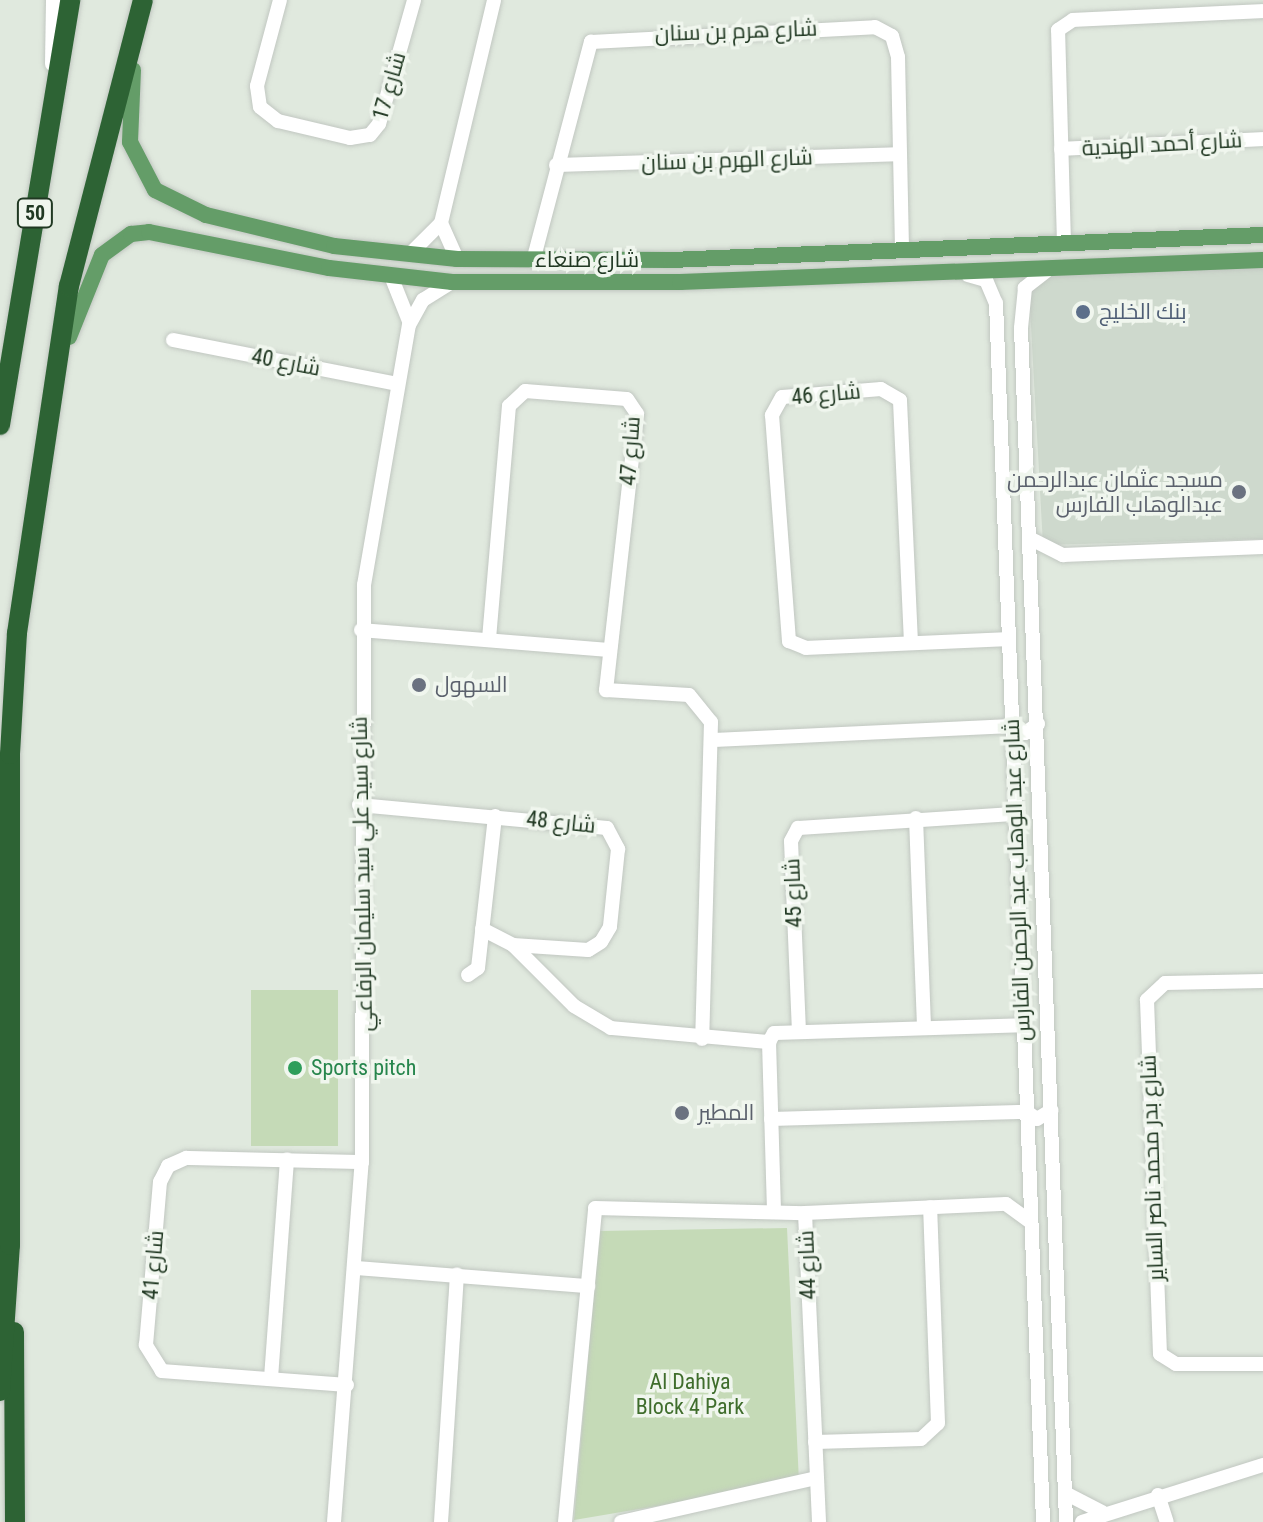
<!DOCTYPE html>
<html>
<head>
<meta charset="utf-8">
<style>
	body { margin:0 }
	#map { position:relative; width:1263px; height:1522px; overflow:hidden; background:#e0e9de; font-family:"Roboto Condensed",Cairo,sans-serif }
	div>[style] { position:absolute }
	.built>* { inset:0; background:#ced9cd }
	.green>* { inset:0; background:#c5dab7; transform-origin:0 0 }
	.roads { filter:drop-shadow(0 0 2px #c1c7c1) drop-shadow(0 0 2px #c1c7c1) }
	.minor>* { height:14px; margin:-7px; padding:0 7px; transform-origin:7px; border-radius:7px; background:#fff }
	.major>* { height:16px; margin:-8px; padding:0 8px; transform-origin:8px; border-radius:8px; background:#649d68 }
	.highway>* { height:20px; margin:-10px; padding:0 10px; transform-origin:10px; border-radius:10px; background:#2d6334 }
	.dots>* { width:22px; height:22px; translate:-50% -50%; box-sizing:border-box; border:4px solid #f0f6ee; border-radius:50% }
	span { translate:-50% -50%; white-space:nowrap; text-align:center; line-height:1.15; -webkit-text-stroke:7px #f0f6ee; paint-order:stroke }
	.shield-label span { padding:2px 6px; background:#f0f6ee; border:2px solid; border-radius:6px; -webkit-text-stroke-width:0 }
	.shield-label { font-size:20px; color:#203822; font-weight:700 }
	.street-label { font-size:22px; color:#203822 }
	.service-label { font-size:22px; color:#4e5e75 }
	.left { translate:0 -50%; text-align:left }
	.worship-label { font-size:22px; color:#5b616d }
	.right { translate:-100% -50%; text-align:right }
	.leisure-label { font-size:22px; color:#27864d }
	.park-label { font-size:22px; color:#3f6d2c }
</style>
</head>
<body>
<div id="map">
	<div class="built">
		<i style="clip-path:polygon(1263px 263px,1263px 539px,1043px 545px,1029px 290px,1053px 271px)"></i>
	</div>
	<div class="green">
		<i style="left:251px;top:990px;width:87px;height:156px"></i>
		<i style="clip-path:polygon(787px 1228px,799px 1482px,574px 1520px,599px 1231px)"></i>
	</div>
	<div class="roads">
		<div class="minor">
			<i style="left:280px;top:0;width:89px;rotate:105deg"></i>
			<i style="left:257px;top:86px;width:21px;rotate:82deg"></i>
			<i style="left:260px;top:107px;width:23px;rotate:38deg"></i>
			<i style="left:278px;top:121px;width:74px;rotate:13.3deg"></i>
			<i style="left:350px;top:138px;width:20px;rotate:-9deg"></i>
			<i style="left:370px;top:135px;width:14px;rotate:-51deg"></i>
			<i style="left:379px;top:124px;width:129px;rotate:-74.2deg"></i>
			<i style="left:52px;top:64px;width:64px;rotate:-89.1deg"></i>
			<i style="left:1061px;top:149px;width:202px;rotate:-2.8deg"></i>
			<i style="left:556px;top:165px;width:342px;rotate:-1.8deg"></i>
			<i style="left:441px;top:223px;width:39px;rotate:66deg"></i>
			<i style="left:1064px;top:243px;width:213px;rotate:-91.6deg"></i>
			<i style="left:1058px;top:30px;width:18px;rotate:-34deg"></i>
			<i style="left:1073px;top:20px;width:190px;rotate:-2.7deg"></i>
			<i style="left:410px;top:254px;width:44px;rotate:-45deg"></i>
			<i style="left:441px;top:223px;width:229px;rotate:-76.6deg"></i>
			<i style="left:533px;top:261px;width:227px;rotate:-75.2deg"></i>
			<i style="left:591px;top:42px;width:284px;rotate:-3deg"></i>
			<i style="left:875px;top:27px;width:19px;rotate:28deg"></i>
			<i style="left:892px;top:36px;width:22px;rotate:74deg"></i>
			<i style="left:898px;top:57px;width:193px;rotate:88.8deg"></i>
			<i style="left:1049px;top:269px;width:31px;rotate:142deg"></i>
			<i style="left:1025px;top:288px;width:40px;rotate:95.7deg"></i>
			<i style="left:1021px;top:328px;width:1195px;rotate:87.84deg"></i>
			<i style="left:968px;top:275px;width:19px;rotate:16deg"></i>
			<i style="left:986px;top:280px;width:25px;rotate:67deg"></i>
			<i style="left:996px;top:303px;width:1220px;rotate:87.79deg"></i>
			<i style="left:391px;top:276px;width:48px;rotate:68.2deg"></i>
			<i style="left:173px;top:340px;width:229px;rotate:11.1deg"></i>
			<i style="left:1031px;top:539px;width:36px;rotate:27deg"></i>
			<i style="left:1063px;top:555px;width:200px;rotate:-2.3deg"></i>
			<i style="left:361px;top:630px;width:248px;rotate:4.6deg"></i>
			<i style="left:489px;top:639px;width:234px;rotate:-85.1deg"></i>
			<i style="left:509px;top:406px;width:22px;rotate:-43deg"></i>
			<i style="left:525px;top:391px;width:102px;rotate:4.5deg"></i>
			<i style="left:627px;top:399px;width:18px;rotate:56deg"></i>
			<i style="left:637px;top:414px;width:278px;rotate:96.4deg"></i>
			<i style="left:606px;top:690px;width:83px;rotate:3.4deg"></i>
			<i style="left:689px;top:695px;width:35px;rotate:51deg"></i>
			<i style="left:711px;top:722px;width:317px;rotate:91.6deg"></i>
			<i style="left:911px;top:643px;width:243px;rotate:-92.6deg"></i>
			<i style="left:900px;top:400px;width:22px;rotate:-150deg"></i>
			<i style="left:881px;top:389px;width:99px;rotate:175.4deg"></i>
			<i style="left:782px;top:397px;width:21px;rotate:119deg"></i>
			<i style="left:772px;top:415px;width:227px;rotate:85.7deg"></i>
			<i style="left:789px;top:641px;width:18px;rotate:22deg"></i>
			<i style="left:806px;top:648px;width:203px;rotate:-2.5deg"></i>
			<i style="left:714px;top:740px;width:298px;rotate:-2.7deg"></i>
			<i style="left:1012px;top:726px;width:15px;rotate:28deg"></i>
			<i style="left:1025px;top:733px;width:16px;rotate:-35deg"></i>
			<i style="left:359px;top:805px;width:249px;rotate:5.3deg"></i>
			<i style="left:607px;top:828px;width:24px;rotate:62deg"></i>
			<i style="left:618px;top:849px;width:78px;rotate:95.9deg"></i>
			<i style="left:610px;top:927px;width:17px;rotate:121deg"></i>
			<i style="left:601px;top:942px;width:15px;rotate:148deg"></i>
			<i style="left:588px;top:950px;width:75px;rotate:-176.2deg"></i>
			<i style="left:916px;top:818px;width:210px;rotate:87.8deg"></i>
			<i style="left:482px;top:929px;width:35px;rotate:27deg"></i>
			<i style="left:513px;top:945px;width:86px;rotate:45deg"></i>
			<i style="left:574px;top:1006px;width:43px;rotate:30.7deg"></i>
			<i style="left:611px;top:1028px;width:159px;rotate:5.1deg"></i>
			<i style="left:468px;top:975px;width:12px;rotate:-35deg"></i>
			<i style="left:478px;top:968px;width:153px;rotate:-83.6deg"></i>
			<i style="left:1263px;top:981px;width:98px;rotate:178.8deg"></i>
			<i style="left:1165px;top:983px;width:25px;rotate:137deg"></i>
			<i style="left:1147px;top:1000px;width:354px;rotate:87.9deg"></i>
			<i style="left:1160px;top:1354px;width:19px;rotate:32deg"></i>
			<i style="left:1176px;top:1364px;width:87px"></i>
			<i style="left:799px;top:1032px;width:191px;rotate:-92.4deg"></i>
			<i style="left:791px;top:841px;width:15px;rotate:-62deg"></i>
			<i style="left:798px;top:828px;width:216px;rotate:-3.7deg"></i>
			<i style="left:769px;top:1042px;width:10px;rotate:-61deg"></i>
			<i style="left:774px;top:1033px;width:249px;rotate:-1.8deg"></i>
			<i style="left:769px;top:1042px;width:170px;rotate:88.3deg"></i>
			<i style="left:771px;top:1119px;width:256px;rotate:-1.6deg"></i>
			<i style="left:1027px;top:1112px;width:12px;rotate:35deg"></i>
			<i style="left:1037px;top:1119px;width:17px;rotate:-31deg"></i>
			<i style="left:805px;top:1213px;width:309px;rotate:87.4deg"></i>
			<i style="left:357px;top:1268px;width:232px;rotate:4.5deg"></i>
			<i style="left:271px;top:1378px;width:219px;rotate:-85.8deg"></i>
			<i style="left:347px;top:1385px;width:186px;rotate:-175.7deg"></i>
			<i style="left:162px;top:1371px;width:31px;rotate:-122deg"></i>
			<i style="left:146px;top:1345px;width:164px;rotate:-85.1deg"></i>
			<i style="left:160px;top:1182px;width:18px;rotate:-63deg"></i>
			<i style="left:168px;top:1166px;width:20px;rotate:-24deg"></i>
			<i style="left:186px;top:1158px;width:176px;rotate:1.3deg"></i>
			<i style="left:815px;top:1442px;width:106px;rotate:-1.6deg"></i>
			<i style="left:921px;top:1439px;width:23px;rotate:-43deg"></i>
			<i style="left:938px;top:1423px;width:216px;rotate:-92.1deg"></i>
			<i style="left:1065px;top:1493px;width:42px;rotate:27.2deg"></i>
			<i style="left:1158px;top:1495px;width:28px;rotate:72deg"></i>
			<i style="left:334px;top:1522px;width:361px;rotate:-85.6deg"></i>
			<i style="left:362px;top:1162px;width:577px;rotate:-89.8deg"></i>
			<i style="left:364px;top:585px;width:264px;rotate:-80.2deg"></i>
			<i style="left:409px;top:325px;width:29px;rotate:-61deg"></i>
			<i style="left:423px;top:300px;width:34px;rotate:-32deg"></i>
			<i style="left:441px;top:1522px;width:248px;rotate:-86.3deg"></i>
			<i style="left:565px;top:1522px;width:315px;rotate:-84.5deg"></i>
			<i style="left:595px;top:1208px;width:210px;rotate:1.4deg"></i>
			<i style="left:805px;top:1213px;width:201px;rotate:-2.6deg"></i>
			<i style="left:1006px;top:1204px;width:31px;rotate:36deg"></i>
			<i style="left:621px;top:1522px;width:200px;rotate:-12.7deg"></i>
			<i style="left:1082px;top:1522px;width:190px;rotate:-17.5deg"></i>
		</div>
		<div class="major">
			<i style="left:133px;top:70px;width:72px;rotate:92.4deg"></i>
			<i style="left:130px;top:142px;width:54px;rotate:62.5deg"></i>
			<i style="left:155px;top:190px;width:57px;rotate:26.1deg"></i>
			<i style="left:206px;top:215px;width:132px;rotate:13.6deg"></i>
			<i style="left:334px;top:246px;width:124px;rotate:6deg"></i>
			<i style="left:457px;top:259px;width:214px;rotate:0.3deg"></i>
			<i style="left:671px;top:260px;width:593px;rotate:-2.42deg"></i>
			<i style="left:69px;top:337px;width:88px;rotate:-68.1deg"></i>
			<i style="left:102px;top:255px;width:36px;rotate:-36deg"></i>
			<i style="left:131px;top:234px;width:18px;rotate:-6deg"></i>
			<i style="left:149px;top:232px;width:184px;rotate:11.3deg"></i>
			<i style="left:329px;top:268px;width:124px;rotate:6.5deg"></i>
			<i style="left:452px;top:282px;width:228px"></i>
			<i style="left:680px;top:282px;width:583px;rotate:-2.16deg"></i>
		</div>
		<div class="highway">
			<i style="left:0;top:425px;width:431px;rotate:-80.6deg"></i>
			<i style="left:14px;top:1332px;width:190px;rotate:89.7deg"></i>
			<i style="left:0;top:1391px;width:146px;rotate:-86.1deg"></i>
			<i style="left:10px;top:1245px;width:491px;rotate:-90deg"></i>
			<i style="left:10px;top:754px;width:121px;rotate:-86.7deg"></i>
			<i style="left:17px;top:633px;width:351px;rotate:-81.5deg"></i>
			<i style="left:69px;top:286px;width:295px;rotate:-75.5deg"></i>
		</div>
	</div>
	<div class="dots">
		<i style="left:1083px;top:312px;background:#5c6f8a"></i>
		<i style="left:1239px;top:492px;background:#6b7280"></i>
		<i style="left:419px;top:685px;background:#6b7280"></i>
		<i style="left:295px;top:1068px;background:#2e9e5b"></i>
		<i style="left:682px;top:1113px;background:#6b7280"></i>
	</div>
	<div class="shield-label">
		<span style="left:35px;top:213px">50</span>
	</div>
	<div class="street-label">
		<span style="left:736px;top:31px;rotate:-2deg">شارع هرم بن سنان</span>
		<span style="left:389px;top:86px;rotate:-74deg">شارع 17</span>
		<span style="left:1162px;top:144px;rotate:-3deg">شارع أحمد الهندية</span>
		<span style="left:727px;top:160px;rotate:-2deg">شارع الهرم بن سنان</span>
		<span style="left:587px;top:260px">شارع صنعاء</span>
		<span style="left:286px;top:362px;rotate:11deg">شارع 40</span>
		<span style="left:826px;top:394px;rotate:-5deg">شارع 46</span>
		<span style="left:630px;top:451px;rotate:-86deg">شارع 47</span>
		<span style="left:561px;top:822px;rotate:6deg">شارع 48</span>
		<span style="left:362px;top:874px;rotate:-91deg">شارع سيد علي سيد سليمان الرفاعي</span>
		<span style="left:1017px;top:880px;rotate:-92deg">شارع عبد الوهاب عبد الرحمن الفارس</span>
		<span style="left:793px;top:893px;rotate:-92deg">شارع 45</span>
		<span style="left:1152px;top:1168px;rotate:-92deg">شارع بدر محمد ناصر الساير</span>
		<span style="left:153px;top:1265px;rotate:-85deg">شارع 41</span>
		<span style="left:807px;top:1265px;rotate:-92deg">شارع 44</span>
	</div>
	<div class="service-label">
		<span class="left" style="left:1099px;top:312px">بنك الخليج</span>
	</div>
	<div class="worship-label">
		<span class="right" style="left:1223px;top:492px">مسجد عثمان عبدالرحمن<br>عبدالوهاب الفارس</span>
		<span class="left" style="left:435px;top:685px">السهول</span>
		<span class="left" style="left:698px;top:1113px">المطير</span>
	</div>
	<div class="leisure-label">
		<span class="left" style="left:311px;top:1068px">Sports pitch</span>
	</div>
	<div class="park-label">
		<span style="left:690px;top:1394px">Al Dahiya<br>Block 4 Park</span>
	</div>
</div>
</body>
</html>
